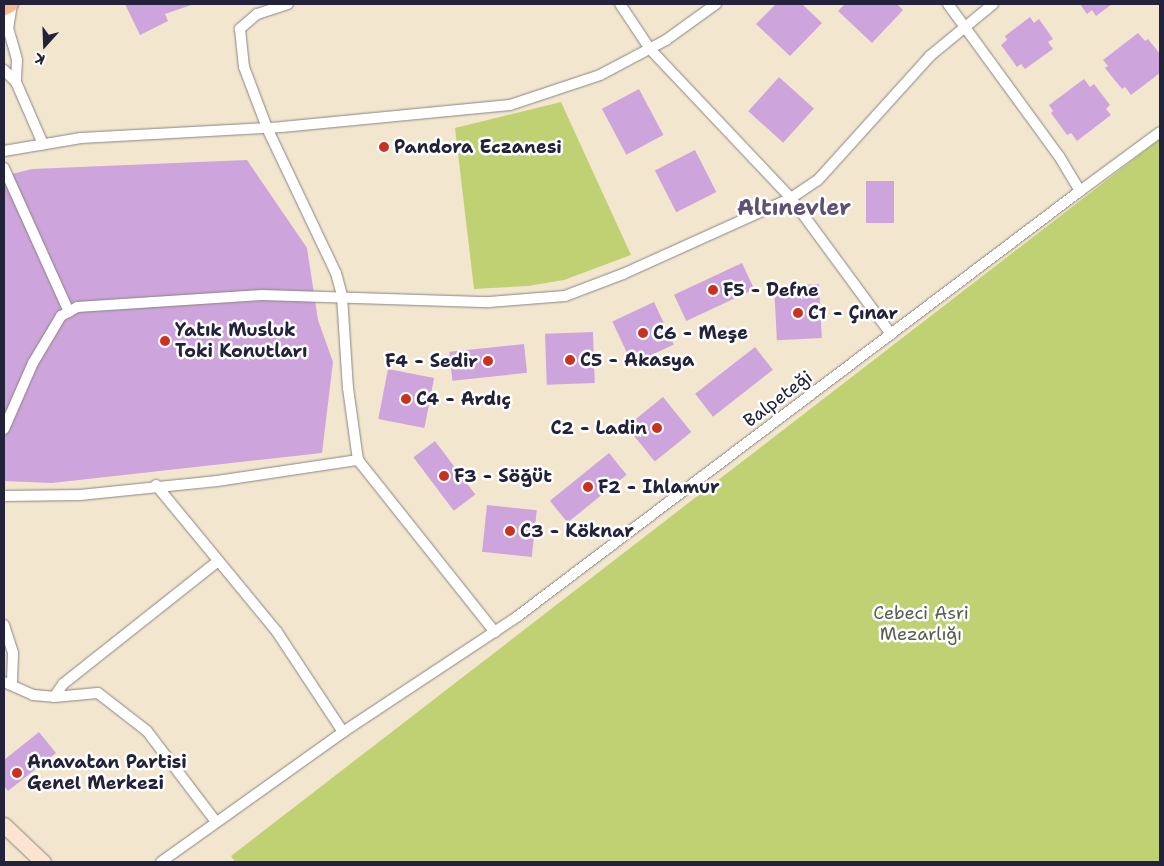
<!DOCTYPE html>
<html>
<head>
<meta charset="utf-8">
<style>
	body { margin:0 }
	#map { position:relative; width:1164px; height:866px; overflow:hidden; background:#f2e7ce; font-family:"Shantell Sans",sans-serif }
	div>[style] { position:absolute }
	.green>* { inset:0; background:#c0d174 }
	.building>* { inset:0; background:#cda4db; transform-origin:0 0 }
	.roads { filter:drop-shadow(0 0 1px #8a8484) drop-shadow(0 0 1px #8a8484) }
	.street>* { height:10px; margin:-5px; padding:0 5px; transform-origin:5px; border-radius:5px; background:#fff }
	.secondary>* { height:15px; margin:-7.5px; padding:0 7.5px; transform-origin:7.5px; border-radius:7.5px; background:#fde4d1 }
	.primary>* { height:16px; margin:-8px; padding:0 8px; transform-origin:8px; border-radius:8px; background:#fbbb8d }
	.dots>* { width:14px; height:14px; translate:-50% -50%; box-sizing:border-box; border:2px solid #fff; border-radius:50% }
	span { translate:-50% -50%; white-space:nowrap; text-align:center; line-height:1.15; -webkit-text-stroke:5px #fff; paint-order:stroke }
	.poi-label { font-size:18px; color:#22223b; font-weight:700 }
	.left { translate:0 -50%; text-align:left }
	.right { translate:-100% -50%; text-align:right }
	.street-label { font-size:18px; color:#22223b }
	.park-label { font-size:18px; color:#595f4f }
	.district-label { font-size:22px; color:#5e5073; font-weight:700 }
	.frame { position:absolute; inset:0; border:5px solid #22223b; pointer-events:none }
	.north { position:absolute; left:20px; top:20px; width:50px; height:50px; -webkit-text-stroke:4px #fff; paint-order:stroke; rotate:200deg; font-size:14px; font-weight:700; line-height:20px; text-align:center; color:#22223b }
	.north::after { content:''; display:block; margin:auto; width:18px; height:22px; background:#22223b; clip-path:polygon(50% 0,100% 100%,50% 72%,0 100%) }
</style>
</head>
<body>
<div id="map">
	<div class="green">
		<i style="clip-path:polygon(561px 102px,631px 255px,564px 280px,528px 286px,474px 289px,455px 128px)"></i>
		<i style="clip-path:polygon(1160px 139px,1160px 862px,235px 862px,231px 856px)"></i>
	</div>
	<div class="building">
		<i style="clip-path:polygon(125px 4px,194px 4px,165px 14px,168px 21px,140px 35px)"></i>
		<i style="clip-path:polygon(776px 4px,802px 4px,822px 23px,790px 56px,756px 24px)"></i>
		<i style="clip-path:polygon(845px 4px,897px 4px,903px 10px,872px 43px,838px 11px)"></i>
		<i style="clip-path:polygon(1080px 4px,1112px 4px,1096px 16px,1092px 10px,1087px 14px)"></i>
		<i style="clip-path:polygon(1030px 17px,1034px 23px,1039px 19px,1053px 39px,1048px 42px,1053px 49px,1025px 69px,1021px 64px,1017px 67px,1001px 45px,1007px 40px,1005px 36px)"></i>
		<i style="clip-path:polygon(1138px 33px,1145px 41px,1148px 39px,1160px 54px,1160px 73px,1131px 95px,1125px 87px,1122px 89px,1105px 68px,1108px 66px,1103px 60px)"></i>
		<i style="left:779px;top:77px;width:47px;height:46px;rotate:42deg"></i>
		<i style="clip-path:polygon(1084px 79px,1090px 87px,1094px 84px,1110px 105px,1106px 109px,1111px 115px,1077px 141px,1071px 133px,1067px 135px,1051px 113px,1053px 111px,1049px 105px)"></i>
		<i style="left:639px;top:89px;width:52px;height:42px;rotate:62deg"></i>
		<i style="left:695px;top:150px;width:47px;height:45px;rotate:63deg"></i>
		<i style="clip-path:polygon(247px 160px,307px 248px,318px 320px,333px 362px,322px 453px,52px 483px,4px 481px,4px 176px,32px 169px)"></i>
		<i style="left:866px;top:181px;width:28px;height:42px"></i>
		<i style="left:742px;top:263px;width:29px;height:75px;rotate:65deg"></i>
		<i style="left:819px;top:284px;width:54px;height:45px;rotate:87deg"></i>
		<i style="left:654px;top:302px;width:47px;height:46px;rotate:65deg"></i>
		<i style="left:593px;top:332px;width:51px;height:48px;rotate:88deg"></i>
		<i style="left:524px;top:344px;width:29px;height:75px;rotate:84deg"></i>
		<i style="left:755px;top:347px;width:29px;height:76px;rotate:52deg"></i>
		<i style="left:388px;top:369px;width:47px;height:51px;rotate:11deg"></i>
		<i style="left:663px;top:397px;width:45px;height:47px;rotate:51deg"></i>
		<i style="left:435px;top:441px;width:67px;height:27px;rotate:53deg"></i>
		<i style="left:609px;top:453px;width:28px;height:76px;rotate:51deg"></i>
		<i style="left:487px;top:505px;width:50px;height:47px;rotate:6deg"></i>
		<i style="clip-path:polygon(39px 732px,56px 753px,8px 791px,4px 786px,4px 760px)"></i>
	</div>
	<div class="roads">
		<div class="street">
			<i style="left:12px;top:4px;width:24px;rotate:99deg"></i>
			<i style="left:8px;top:28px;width:33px;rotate:74deg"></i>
			<i style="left:17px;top:60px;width:22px;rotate:93deg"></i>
			<i style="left:288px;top:4px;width:33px;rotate:162deg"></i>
			<i style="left:257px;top:14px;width:23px;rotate:139deg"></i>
			<i style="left:240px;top:29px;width:38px;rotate:84deg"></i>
			<i style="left:244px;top:67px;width:65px;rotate:69.3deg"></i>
			<i style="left:267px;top:128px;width:161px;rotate:64.6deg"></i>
			<i style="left:336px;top:273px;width:24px;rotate:75deg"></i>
			<i style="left:342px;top:296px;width:92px;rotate:86.3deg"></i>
			<i style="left:348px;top:388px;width:73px;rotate:82.1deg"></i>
			<i style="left:620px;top:4px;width:54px;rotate:56.3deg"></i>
			<i style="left:650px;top:49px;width:205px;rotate:46.6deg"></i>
			<i style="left:791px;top:198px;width:169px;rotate:53.7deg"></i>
			<i style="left:948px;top:4px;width:188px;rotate:53.9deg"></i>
			<i style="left:1059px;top:156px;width:41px;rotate:59deg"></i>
			<i style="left:1080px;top:191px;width:99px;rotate:-36.4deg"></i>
			<i style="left:4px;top:70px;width:17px;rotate:45deg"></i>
			<i style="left:16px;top:82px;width:68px;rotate:66.5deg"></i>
			<i style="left:4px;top:151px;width:78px;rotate:-9.6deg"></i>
			<i style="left:81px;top:138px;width:201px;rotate:-3.1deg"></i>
			<i style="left:282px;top:127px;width:229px;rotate:-5.5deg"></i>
			<i style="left:510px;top:105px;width:95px;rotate:-18.4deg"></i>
			<i style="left:600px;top:75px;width:75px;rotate:-27.9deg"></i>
			<i style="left:666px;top:40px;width:62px;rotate:-35.8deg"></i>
			<i style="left:4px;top:168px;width:158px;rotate:65.7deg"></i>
			<i style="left:4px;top:429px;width:72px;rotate:-66.3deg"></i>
			<i style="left:33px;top:363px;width:55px;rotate:-59.2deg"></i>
			<i style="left:61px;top:316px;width:18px;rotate:-29deg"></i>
			<i style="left:77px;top:307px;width:185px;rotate:-3.7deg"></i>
			<i style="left:262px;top:295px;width:227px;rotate:1.8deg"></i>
			<i style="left:489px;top:302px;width:76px;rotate:-4.5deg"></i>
			<i style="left:565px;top:296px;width:62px;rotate:-20.8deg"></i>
			<i style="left:623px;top:274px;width:184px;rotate:-24.3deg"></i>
			<i style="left:791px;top:198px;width:32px;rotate:-34deg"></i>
			<i style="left:818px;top:180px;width:167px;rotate:-47.9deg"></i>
			<i style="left:930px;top:56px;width:82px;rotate:-39.5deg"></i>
			<i style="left:156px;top:485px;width:190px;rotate:50.5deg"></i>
			<i style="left:277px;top:632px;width:120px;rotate:56.6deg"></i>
			<i style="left:4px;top:496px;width:76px;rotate:-0.8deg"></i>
			<i style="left:80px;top:495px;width:138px;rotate:-5.8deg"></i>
			<i style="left:217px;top:481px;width:143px;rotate:-8.5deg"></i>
			<i style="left:358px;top:460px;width:220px;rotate:51.5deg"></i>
			<i style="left:4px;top:625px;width:29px;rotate:72deg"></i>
			<i style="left:13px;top:653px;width:31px;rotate:92deg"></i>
			<i style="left:4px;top:682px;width:32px;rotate:24deg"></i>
			<i style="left:33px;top:695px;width:21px;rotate:5deg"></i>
			<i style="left:54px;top:697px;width:44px;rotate:-5.2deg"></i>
			<i style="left:98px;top:693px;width:62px;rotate:37.8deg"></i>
			<i style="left:147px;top:731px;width:114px;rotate:52.8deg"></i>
			<i style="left:54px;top:697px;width:16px;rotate:-55deg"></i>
			<i style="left:63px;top:684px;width:196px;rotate:-38.4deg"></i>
			<i style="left:161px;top:862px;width:224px;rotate:-35.5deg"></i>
			<i style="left:343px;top:732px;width:210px;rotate:-33.5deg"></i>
			<i style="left:518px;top:616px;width:705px;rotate:-37.1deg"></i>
		</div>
		<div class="secondary">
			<i style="left:4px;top:825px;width:54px;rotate:43.5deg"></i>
		</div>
		<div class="primary">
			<i style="left:4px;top:7px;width:7px;rotate:-27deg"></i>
		</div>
	</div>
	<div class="dots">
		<i style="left:384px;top:147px;background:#c8321e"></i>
		<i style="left:713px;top:290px;background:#c8321e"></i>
		<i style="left:798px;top:313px;background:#c8321e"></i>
		<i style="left:643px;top:333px;background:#c8321e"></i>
		<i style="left:165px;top:341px;background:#c8321e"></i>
		<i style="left:570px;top:360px;background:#c8321e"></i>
		<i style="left:488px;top:361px;background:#c8321e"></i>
		<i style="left:406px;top:399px;background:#c8321e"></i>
		<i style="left:657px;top:428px;background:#c8321e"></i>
		<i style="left:444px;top:476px;background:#c8321e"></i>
		<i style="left:588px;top:487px;background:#c8321e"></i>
		<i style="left:510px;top:531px;background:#c8321e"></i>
		<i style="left:17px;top:773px;background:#c8321e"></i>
	</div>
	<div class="poi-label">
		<span class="left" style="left:394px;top:147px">Pandora Eczanesi</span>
		<span class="left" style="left:723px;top:290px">F5 - Defne</span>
		<span class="left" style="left:808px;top:313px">C1 - Çınar</span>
		<span class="left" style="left:175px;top:341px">Yatık Musluk<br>Toki Konutları</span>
		<span class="left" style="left:653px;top:333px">C6 - Meşe</span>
		<span class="left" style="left:580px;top:360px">C5 - Akasya</span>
		<span class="right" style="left:478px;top:361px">F4 - Sedir</span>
		<span class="left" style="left:416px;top:399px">C4 - Ardıç</span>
		<span class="right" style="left:647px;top:428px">C2 - Ladin</span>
		<span class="left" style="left:454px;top:476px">F3 - Söğüt</span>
		<span class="left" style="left:598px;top:487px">F2 - Ihlamur</span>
		<span class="left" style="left:520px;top:531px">C3 - Köknar</span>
		<span class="left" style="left:27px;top:773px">Anavatan Partisi<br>Genel Merkezi</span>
	</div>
	<div class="street-label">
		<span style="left:778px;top:399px;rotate:-37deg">Balpeteği</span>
	</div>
	<div class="park-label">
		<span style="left:921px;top:624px">Cebeci Asri<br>Mezarlığı</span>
	</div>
	<div class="district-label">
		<span style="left:794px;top:208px">Altınevler</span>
	</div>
	<div class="frame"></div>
	<div class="north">K</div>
</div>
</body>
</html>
